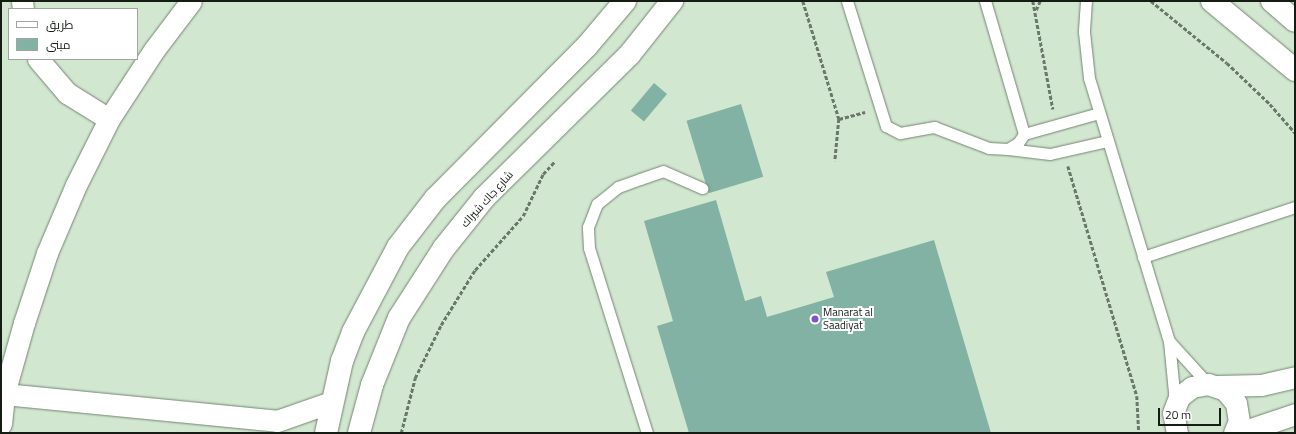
<!DOCTYPE html>
<html>
<head>
<meta charset="utf-8">
<style>
	body { margin:0 }
	#map { position:relative; width:1296px; height:434px; overflow:hidden; background:#d2e7d0; font-family:"Titillium Web",Cairo,sans-serif }
	div>[style] { position:absolute }
	.building>* { inset:0; background:#82b2a3; transform-origin:0 0 }
	.path>* { height:2.5px; margin-top:-1.25px; transform-origin:0; background:repeating-linear-gradient(90deg,#6a7869 0 4px,transparent 0 6px) }
	.roads { filter:drop-shadow(0 0 1px #728570) drop-shadow(0 0 1px #728570) }
	.lane>* { height:11px; margin:-5.5px; padding:0 5.5px; transform-origin:5.5px; border-radius:5.5px; background:#fff }
	.street>* { height:21px; margin:-10.5px; padding:0 10.5px; transform-origin:10.5px; border-radius:10.5px; background:#fff }
	.secondary>* { height:22px; margin:-11px; padding:0 11px; transform-origin:11px; border-radius:11px; background:#fff }
	.dots>* { width:11px; height:11px; translate:-50% -50%; box-sizing:border-box; border:2px solid #fff; border-radius:50% }
	span { translate:-50% -50%; white-space:nowrap; text-align:center; line-height:1.15; -webkit-text-stroke:4px #fff; paint-order:stroke }
	.street-label { font-size:11px; color:#151c14 }
	.poi-label { font-size:11px; color:#151c14 }
	.left { translate:0 -50%; text-align:left }
	.frame { position:absolute; inset:0; border:2px solid #151c14; pointer-events:none }
	.legend { position:absolute; left:8px; top:8px; width:130px; height:52px; box-sizing:border-box; background:#fff; border:1px solid #a1a4a1; margin:0; padding:5px 7px; list-style:none; font-size:12px; color:#151c14 }
	.legend li { display:flex; align-items:center; gap:8px; height:20px }
	.legend b { width:20px; border:1px solid #a1a4a1 }
	.scale { position:absolute; left:1158px; top:408px; width:63px; height:18px; box-sizing:border-box; border:2px solid #151c14; border-top:0; padding-left:5px; font-size:12px; line-height:14px; white-space:nowrap; color:#151c14; -webkit-text-stroke:3px #fff; paint-order:stroke }
</style>
</head>
<body>
<div id="map">
	<div class="building">
		<i style="left:654px;top:83px;width:17px;height:36px;rotate:40deg"></i>
		<i style="left:741px;top:104px;width:76px;height:57px;rotate:73deg"></i>
		<i style="clip-path:polygon(716px 200px,745px 301px,761px 296px,767px 317px,834px 297px,826px 272px,934px 240px,991px 433px,689px 433px,657px 326px,673px 321px,644px 221px)"></i>
	</div>
	<div class="path">
		<i style="left:803px;top:1px;width:123px;rotate:73deg"></i>
		<i style="left:839px;top:119px;width:42px;rotate:95.4deg"></i>
		<i style="left:1033px;top:1px;width:110px;rotate:79.5deg"></i>
		<i style="left:1151px;top:1px;width:98px;rotate:39.2deg"></i>
		<i style="left:1227px;top:63px;width:59px;rotate:43.6deg"></i>
		<i style="left:1270px;top:104px;width:38px;rotate:49deg"></i>
		<i style="left:1036px;top:10px;width:10px;rotate:-66deg"></i>
		<i style="left:839px;top:119px;width:27px;rotate:-15deg"></i>
		<i style="left:1068px;top:166px;width:240px;rotate:73.3deg"></i>
		<i style="left:1137px;top:396px;width:37px;rotate:87deg"></i>
		<i style="left:401px;top:433px;width:57px;rotate:-75.7deg"></i>
		<i style="left:415px;top:378px;width:59px;rotate:-63.9deg"></i>
		<i style="left:441px;top:325px;width:65px;rotate:-58.3deg"></i>
		<i style="left:475px;top:270px;width:72px;rotate:-48.4deg"></i>
		<i style="left:523px;top:216px;width:47px;rotate:-64.5deg"></i>
		<i style="left:543px;top:174px;width:18px;rotate:-47deg"></i>
	</div>
	<div class="roads">
		<div class="lane">
			<i style="left:847px;top:1px;width:131px;rotate:72.7deg"></i>
			<i style="left:886px;top:126px;width:16px;rotate:27deg"></i>
			<i style="left:900px;top:133px;width:35px;rotate:-10deg"></i>
			<i style="left:934px;top:127px;width:59px;rotate:20.9deg"></i>
			<i style="left:989px;top:148px;width:19px;rotate:3deg"></i>
			<i style="left:1008px;top:149px;width:12px;rotate:-31deg"></i>
			<i style="left:1018px;top:143px;width:11px;rotate:-56deg"></i>
			<i style="left:1024px;top:134px;width:139px;rotate:-106.3deg"></i>
			<i style="left:1086px;top:1px;width:31px;rotate:94deg"></i>
			<i style="left:1084px;top:32px;width:46px;rotate:83.8deg"></i>
			<i style="left:1089px;top:78px;width:275px;rotate:73.1deg"></i>
			<i style="left:1169px;top:341px;width:61px;rotate:84.4deg"></i>
			<i style="left:1024px;top:134px;width:78px;rotate:-15.6deg"></i>
			<i style="left:1008px;top:149px;width:42px;rotate:6.8deg"></i>
			<i style="left:1050px;top:154px;width:58px;rotate:-12.8deg"></i>
			<i style="left:1143px;top:257px;width:160px;rotate:-18.2deg"></i>
			<i style="left:1169px;top:341px;width:58px;rotate:47.8deg"></i>
			<i style="left:647px;top:433px;width:194px;rotate:-107.4deg"></i>
			<i style="left:589px;top:248px;width:21px;rotate:-93deg"></i>
			<i style="left:588px;top:227px;width:25px;rotate:-69deg"></i>
			<i style="left:597px;top:204px;width:27px;rotate:-39deg"></i>
			<i style="left:618px;top:187px;width:23px;rotate:-20deg"></i>
			<i style="left:640px;top:179px;width:24px;rotate:-19deg"></i>
			<i style="left:663px;top:171px;width:43px;rotate:23.6deg"></i>
		</div>
		<div class="street">
			<i style="left:22px;top:1px;width:8px;rotate:83deg"></i>
			<i style="left:38px;top:59px;width:45px;rotate:49.5deg"></i>
			<i style="left:67px;top:93px;width:49px;rotate:31.8deg"></i>
			<i style="left:1217px;top:386px;width:44px;rotate:-1.3deg"></i>
			<i style="left:1261px;top:385px;width:35px;rotate:-13deg"></i>
			<i style="left:4px;top:394px;width:274px;rotate:5.6deg"></i>
			<i style="left:277px;top:421px;width:57px;rotate:-19.4deg"></i>
			<i style="left:1px;top:424px;width:30px;rotate:-84deg"></i>
			<i style="left:4px;top:394px;width:74px;rotate:-74.3deg"></i>
			<i style="left:24px;top:323px;width:74px;rotate:-71.8deg"></i>
			<i style="left:47px;top:253px;width:74px;rotate:-66.9deg"></i>
			<i style="left:76px;top:185px;width:74px;rotate:-63.4deg"></i>
			<i style="left:109px;top:119px;width:82px;rotate:-56.9deg"></i>
			<i style="left:154px;top:50px;width:61px;rotate:-52.9deg"></i>
			<i style="left:1177px;top:433px;width:20px;rotate:-101deg"></i>
			<i style="left:1173px;top:413px;width:17px;rotate:-69deg"></i>
			<i style="left:1179px;top:397px;width:16px;rotate:-38deg"></i>
			<i style="left:1192px;top:387px;width:16px;rotate:-11deg"></i>
			<i style="left:1208px;top:384px;width:18px;rotate:19deg"></i>
			<i style="left:1225px;top:390px;width:17px;rotate:50deg"></i>
			<i style="left:1236px;top:403px;width:18px;rotate:81deg"></i>
			<i style="left:1239px;top:421px;width:13px;rotate:113deg"></i>
			<i style="left:1239px;top:433px;width:59px;rotate:-18.7deg"></i>
		</div>
		<div class="secondary">
			<i style="left:1212px;top:1px;width:108px;rotate:39.7deg"></i>
			<i style="left:1272px;top:1px;width:30px;rotate:41deg"></i>
			<i style="left:326px;top:433px;width:74px;rotate:-77.5deg"></i>
			<i style="left:342px;top:361px;width:31px;rotate:-69deg"></i>
			<i style="left:353px;top:332px;width:96px;rotate:-62.1deg"></i>
			<i style="left:398px;top:247px;width:61px;rotate:-52.4deg"></i>
			<i style="left:435px;top:199px;width:216px;rotate:-45.2deg"></i>
			<i style="left:587px;top:46px;width:59px;rotate:-49.8deg"></i>
			<i style="left:359px;top:433px;width:50px;rotate:-74.8deg"></i>
			<i style="left:372px;top:385px;width:72px;rotate:-68.1deg"></i>
			<i style="left:399px;top:318px;width:83px;rotate:-57.3deg"></i>
			<i style="left:444px;top:248px;width:64px;rotate:-51.3deg"></i>
			<i style="left:484px;top:198px;width:205px;rotate:-44.6deg"></i>
			<i style="left:630px;top:54px;width:68px;rotate:-51.6deg"></i>
		</div>
	</div>
	<div class="dots">
		<i style="left:815px;top:319px;background:#7e53cc"></i>
	</div>
	<div class="street-label">
		<span style="left:487px;top:199px;rotate:-48deg">شارع جاك شيراك</span>
	</div>
	<div class="poi-label">
		<span class="left" style="left:823px;top:319px">Manarat al<br>Saadiyat</span>
	</div>
	<div class="frame"></div>
	<ul class="legend">
	<li><b style="height:5px;background:#fff"></b>طريق</li>
	<li><b style="height:11px;background:#82b2a3"></b>مبنى</li>
	</ul>
	<div class="scale">20 m</div>
</div>
</body>
</html>
